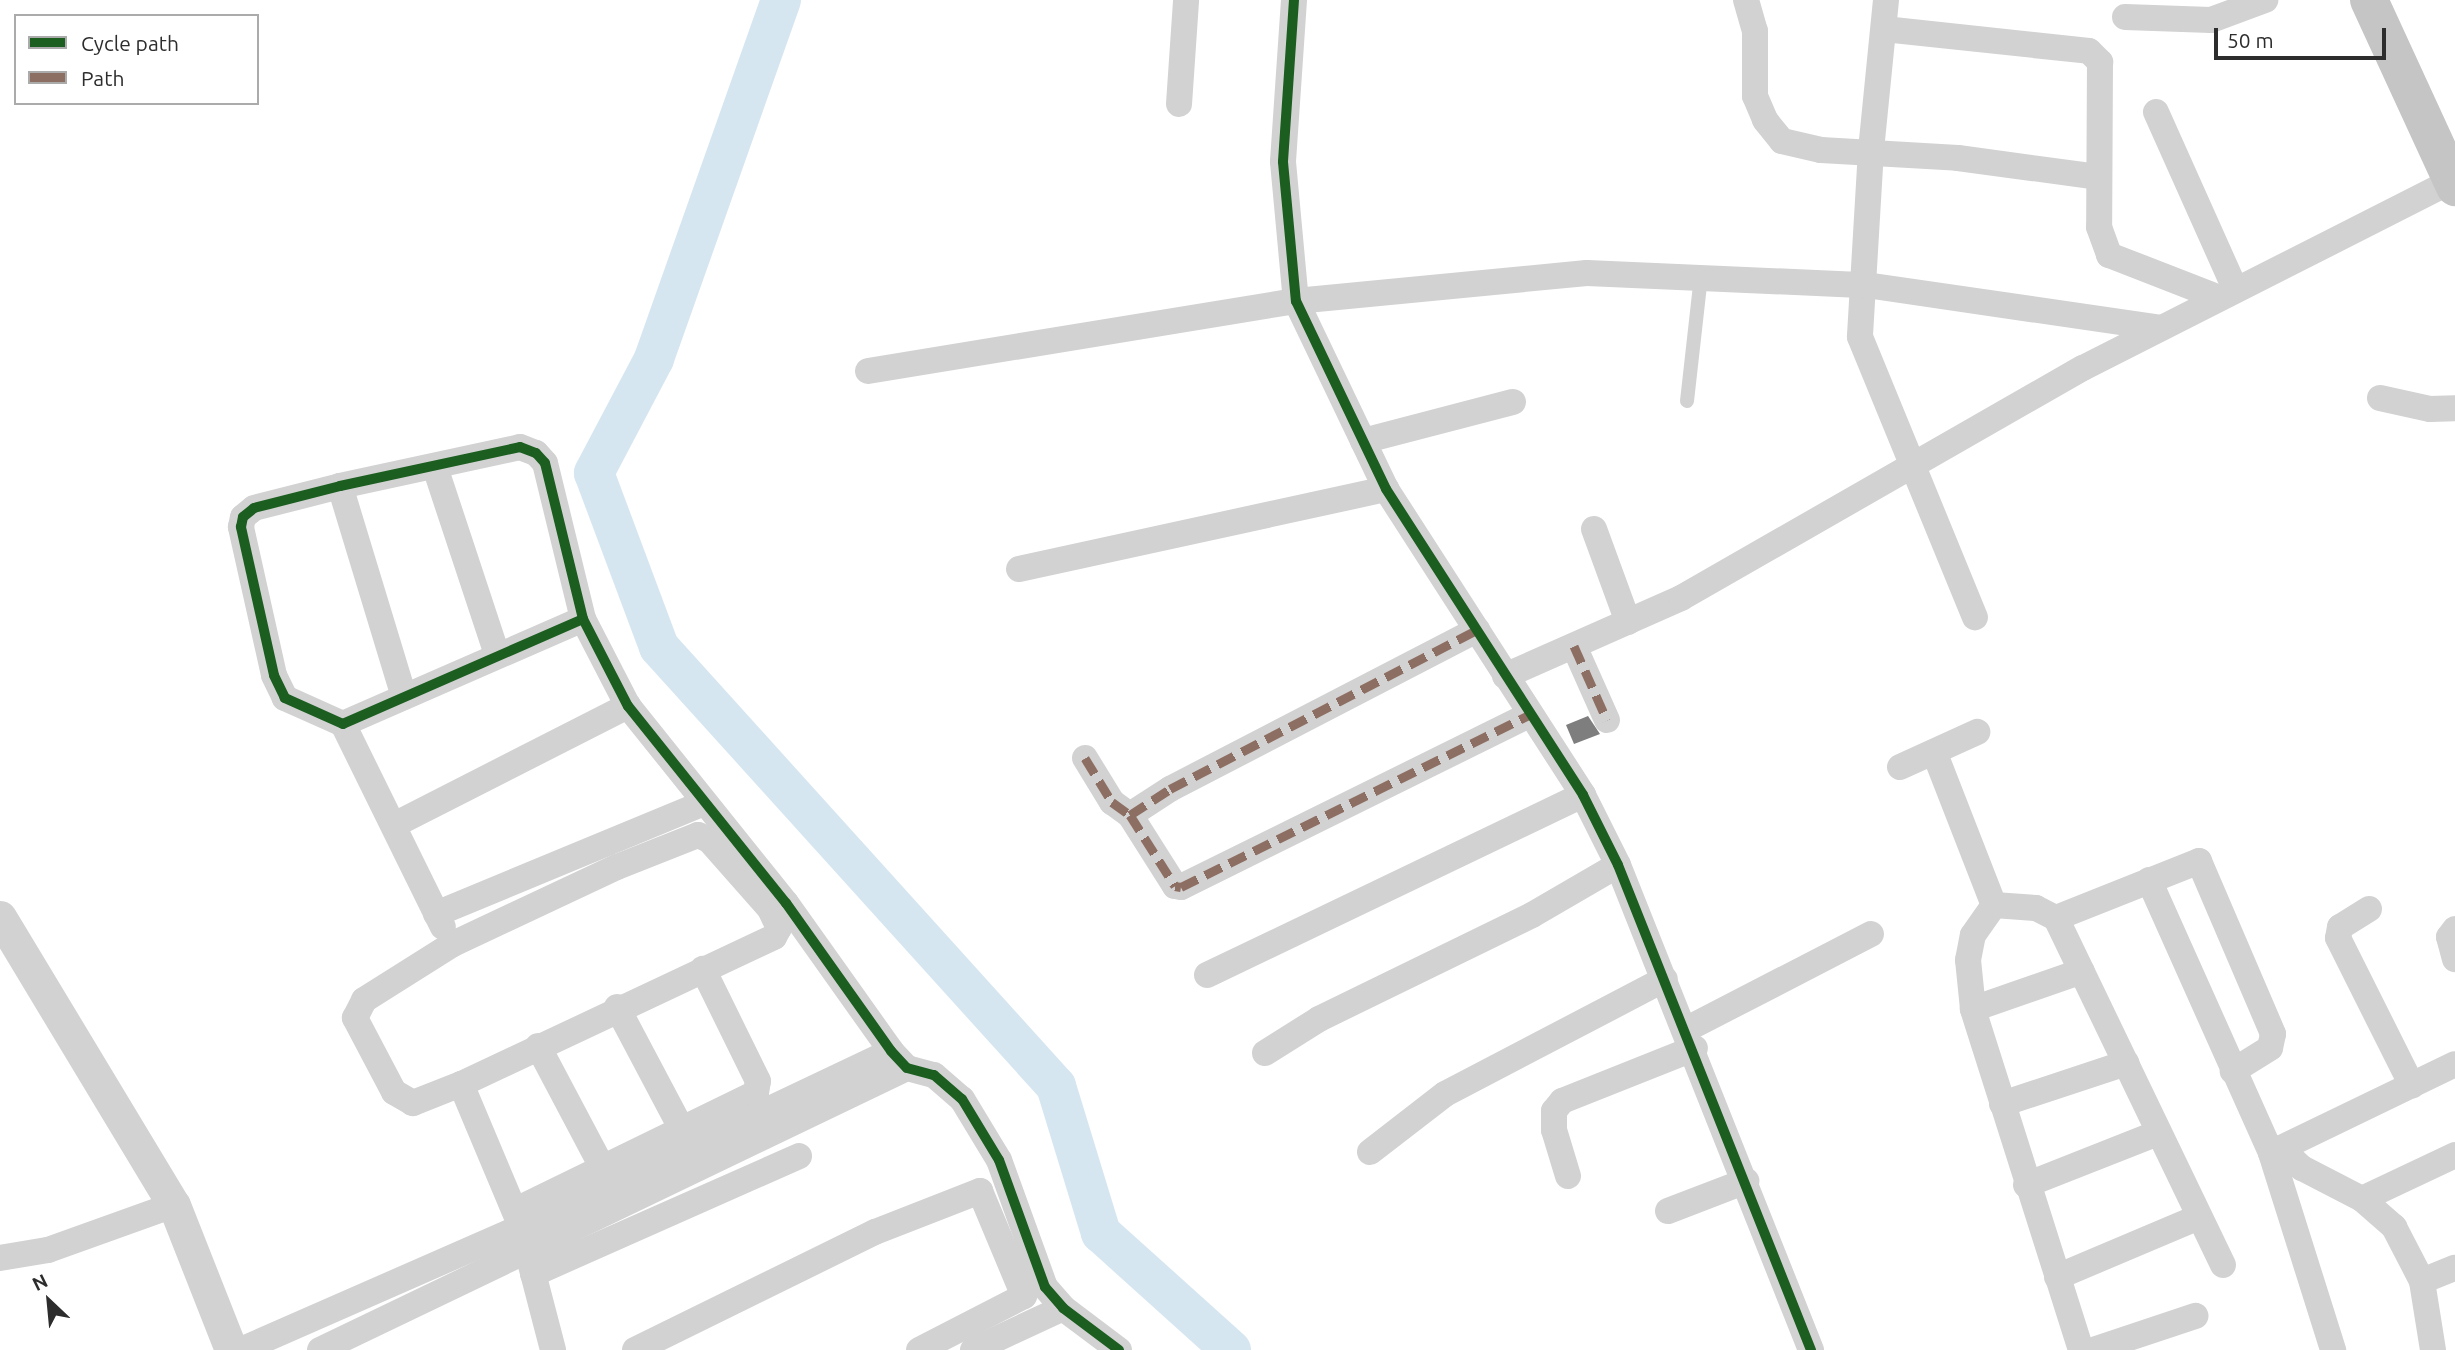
<!DOCTYPE html>
<html>
<head>
<meta charset="utf-8">
<style>
	body { margin:0 }
	#map { position:relative; width:2455px; height:1350px; overflow:hidden; background:#fff; font-family:Ubuntu,sans-serif }
	div>[style] { position:absolute }
	.river>* { height:40px; margin:-20px; padding:0 20px; transform-origin:20px; border-radius:20px; background:#d6e6f1 }
	.building>* { inset:0; background:#7e7e7e }
	.service>* { height:14px; margin:-7px; padding:0 7px; transform-origin:7px; border-radius:7px; background:#d2d2d2 }
	.minor>* { height:26px; margin:-13px; padding:0 13px; transform-origin:13px; border-radius:13px; background:#d2d2d2 }
	.tertiary>* { height:33px; margin:-16.5px; padding:0 16.5px; transform-origin:16.5px; border-radius:16.5px; background:#d2d2d2 }
	.primary>* { height:38px; margin:-19px; padding:0 19px; transform-origin:19px; border-radius:19px; background:#c5c5c5 }
	.quiet>* { height:9px; margin-top:-4.5px; transform-origin:0; background:repeating-linear-gradient(90deg,#8d6e63 0 18px,transparent 0 27px) }
	.cycleway>* { height:10px; margin:-5px; padding:0 5px; transform-origin:5px; border-radius:5px; background:#1b5e20 }
	span { translate:-50% -50%; white-space:nowrap; text-align:center; line-height:1.15; -webkit-text-stroke:7px #fff; paint-order:stroke }
	.legend { position:absolute; left:14px; top:14px; width:245px; height:91px; box-sizing:border-box; background:#fff; border:2px solid #ababab; margin:0; padding:9px 12px; list-style:none; font-size:21px; color:#2d2d2d }
	.legend li { display:flex; align-items:center; gap:14px; height:35px }
	.legend b { width:35px; border:2px solid #ababab }
	.north { position:absolute; left:14px; top:1266px; width:70px; height:70px; -webkit-text-stroke:5px #fff; paint-order:stroke; rotate:334deg; font-size:19px; font-weight:700; line-height:28px; text-align:center; color:#2d2d2d }
	.north::after { content:''; display:block; margin:auto; width:24px; height:32px; background:#2d2d2d; clip-path:polygon(50% 0,100% 100%,50% 72%,0 100%) }
	.scale { position:absolute; left:2214px; top:28px; width:172px; height:32px; box-sizing:border-box; border:4px solid #2d2d2d; border-top:0; padding-left:9px; font-size:21px; line-height:24px; white-space:nowrap; color:#2d2d2d; -webkit-text-stroke:5px #fff; paint-order:stroke }
</style>
</head>
<body>
<div id="map">
	<div class="river">
		<i style="left:781px;top:0;width:381px;rotate:109.5deg"></i>
		<i style="left:654px;top:359px;width:129px;rotate:117.8deg"></i>
		<i style="left:594px;top:473px;width:186px;rotate:69.5deg"></i>
		<i style="left:659px;top:647px;width:592px;rotate:47.88deg"></i>
		<i style="left:1056px;top:1086px;width:154px;rotate:73deg"></i>
		<i style="left:1101px;top:1233px;width:175px;rotate:42deg"></i>
	</div>
	<div class="building">
		<i style="clip-path:polygon(1588px 716px,1600px 734px,1574px 744px,1566px 725px)"></i>
	</div>
	<div class="service">
		<i style="left:1687px;top:401px;width:126px;rotate:-83.6deg"></i>
	</div>
	<div class="minor">
		<i style="left:1294px;top:0;width:162px;rotate:93.9deg"></i>
		<i style="left:1283px;top:162px;width:140px;rotate:84.7deg"></i>
		<i style="left:1296px;top:301px;width:208px;rotate:64.4deg"></i>
		<i style="left:1386px;top:489px;width:364px;rotate:57.2deg"></i>
		<i style="left:1583px;top:795px;width:78px;rotate:63.4deg"></i>
		<i style="left:1618px;top:865px;width:522px;rotate:68.3deg"></i>
		<i style="left:1746px;top:0;width:32px;rotate:74deg"></i>
		<i style="left:1755px;top:31px;width:65px;rotate:90deg"></i>
		<i style="left:1755px;top:96px;width:26px;rotate:67deg"></i>
		<i style="left:1765px;top:120px;width:27px;rotate:51deg"></i>
		<i style="left:1782px;top:141px;width:40px;rotate:13deg"></i>
		<i style="left:1821px;top:150px;width:137px;rotate:3.3deg"></i>
		<i style="left:1958px;top:158px;width:141px;rotate:7.7deg"></i>
		<i style="left:1886px;top:0;width:151px;rotate:95.7deg"></i>
		<i style="left:1871px;top:150px;width:187px;rotate:93.4deg"></i>
		<i style="left:1860px;top:337px;width:303px;rotate:67.7deg"></i>
		<i style="left:2125px;top:17px;width:86px;rotate:2deg"></i>
		<i style="left:2211px;top:20px;width:58px;rotate:-20.3deg"></i>
		<i style="left:1884px;top:29px;width:206px;rotate:6.1deg"></i>
		<i style="left:2089px;top:51px;width:16px;rotate:45deg"></i>
		<i style="left:2100px;top:62px;width:165px;rotate:90.3deg"></i>
		<i style="left:2099px;top:227px;width:30px;rotate:70deg"></i>
		<i style="left:2109px;top:255px;width:119px;rotate:21.2deg"></i>
		<i style="left:1179px;top:104px;width:104px;rotate:-86.1deg"></i>
		<i style="left:2156px;top:112px;width:194px;rotate:65.9deg"></i>
		<i style="left:868px;top:371px;width:434px;rotate:-9.3deg"></i>
		<i style="left:1296px;top:301px;width:292px;rotate:-5.5deg"></i>
		<i style="left:1587px;top:273px;width:279px;rotate:2.5deg"></i>
		<i style="left:1866px;top:285px;width:296px;rotate:8.3deg"></i>
		<i style="left:2380px;top:398px;width:51px;rotate:12.4deg"></i>
		<i style="left:2430px;top:409px;width:25px;rotate:-2deg"></i>
		<i style="left:1363px;top:441px;width:155px;rotate:-14.6deg"></i>
		<i style="left:435px;top:467px;width:197px;rotate:71.7deg"></i>
		<i style="left:340px;top:486px;width:217px;rotate:73.1deg"></i>
		<i style="left:1594px;top:529px;width:99px;rotate:69.9deg"></i>
		<i style="left:1019px;top:569px;width:376px;rotate:-12.3deg"></i>
		<i style="left:583px;top:619px;width:262px;rotate:156.4deg"></i>
		<i style="left:343px;top:724px;width:64px;rotate:-155.9deg"></i>
		<i style="left:285px;top:698px;width:25px;rotate:-116deg"></i>
		<i style="left:274px;top:675px;width:152px;rotate:-102.6deg"></i>
		<i style="left:241px;top:527px;width:10px;rotate:-79deg"></i>
		<i style="left:243px;top:517px;width:14px;rotate:-39deg"></i>
		<i style="left:254px;top:508px;width:89px;rotate:-14.3deg"></i>
		<i style="left:340px;top:486px;width:184px;rotate:-12.2deg"></i>
		<i style="left:520px;top:447px;width:17px;rotate:21deg"></i>
		<i style="left:536px;top:453px;width:13px;rotate:48deg"></i>
		<i style="left:545px;top:463px;width:161px;rotate:76.3deg"></i>
		<i style="left:583px;top:619px;width:98px;rotate:62.7deg"></i>
		<i style="left:628px;top:706px;width:253px;rotate:51.3deg"></i>
		<i style="left:786px;top:903px;width:181px;rotate:54.6deg"></i>
		<i style="left:891px;top:1051px;width:23px;rotate:47deg"></i>
		<i style="left:907px;top:1068px;width:28px;rotate:15deg"></i>
		<i style="left:934px;top:1075px;width:37px;rotate:41deg"></i>
		<i style="left:962px;top:1099px;width:71px;rotate:58.8deg"></i>
		<i style="left:999px;top:1160px;width:135px;rotate:70.1deg"></i>
		<i style="left:1045px;top:1287px;width:28px;rotate:49deg"></i>
		<i style="left:1063px;top:1308px;width:70px;rotate:36.9deg"></i>
		<i style="left:1574px;top:646px;width:81px;rotate:66deg"></i>
		<i style="left:1505px;top:676px;width:193px;rotate:-23.9deg"></i>
		<i style="left:1681px;top:598px;width:463px;rotate:-29.8deg"></i>
		<i style="left:2083px;top:368px;width:417px;rotate:-26.9deg"></i>
		<i style="left:343px;top:724px;width:226px;rotate:63.8deg"></i>
		<i style="left:1935px;top:754px;width:162px;rotate:68.7deg"></i>
		<i style="left:1085px;top:758px;width:52px;rotate:58.5deg"></i>
		<i style="left:1112px;top:802px;width:22px;rotate:36deg"></i>
		<i style="left:1130px;top:815px;width:48px;rotate:-33deg"></i>
		<i style="left:1170px;top:789px;width:346px;rotate:-27.4deg"></i>
		<i style="left:1900px;top:767px;width:85px;rotate:-24.4deg"></i>
		<i style="left:1130px;top:815px;width:84px;rotate:57.6deg"></i>
		<i style="left:1175px;top:886px;width:6px;rotate:9deg"></i>
		<i style="left:1181px;top:887px;width:390px;rotate:-26.3deg"></i>
		<i style="left:394px;top:825px;width:263px;rotate:-27deg"></i>
		<i style="left:698px;top:835px;width:12px;rotate:24deg"></i>
		<i style="left:709px;top:840px;width:92px;rotate:48.5deg"></i>
		<i style="left:770px;top:909px;width:21px;rotate:65deg"></i>
		<i style="left:779px;top:928px;width:10px;rotate:119deg"></i>
		<i style="left:774px;top:937px;width:346px;rotate:154.8deg"></i>
		<i style="left:461px;top:1084px;width:52px;rotate:158.4deg"></i>
		<i style="left:413px;top:1103px;width:22px;rotate:-150deg"></i>
		<i style="left:394px;top:1092px;width:84px;rotate:-117.8deg"></i>
		<i style="left:355px;top:1018px;width:20px;rotate:-63deg"></i>
		<i style="left:364px;top:1000px;width:105px;rotate:-32.2deg"></i>
		<i style="left:453px;top:944px;width:181px;rotate:-25.2deg"></i>
		<i style="left:617px;top:867px;width:87px;rotate:-21.6deg"></i>
		<i style="left:2149px;top:880px;width:299px;rotate:65.9deg"></i>
		<i style="left:2271px;top:1153px;width:207px;rotate:72.5deg"></i>
		<i style="left:2369px;top:909px;width:34px;rotate:148deg"></i>
		<i style="left:2340px;top:927px;width:11px;rotate:100deg"></i>
		<i style="left:2338px;top:938px;width:165px;rotate:63.4deg"></i>
		<i style="left:436px;top:914px;width:290px;rotate:-22.5deg"></i>
		<i style="left:2056px;top:918px;width:154px;rotate:-21.7deg"></i>
		<i style="left:2199px;top:861px;width:188px;rotate:66.8deg"></i>
		<i style="left:2273px;top:1034px;width:14px;rotate:102deg"></i>
		<i style="left:2270px;top:1048px;width:44px;rotate:148.1deg"></i>
		<i style="left:2455px;top:929px;width:10px;rotate:127deg"></i>
		<i style="left:2449px;top:937px;width:23px;rotate:75deg"></i>
		<i style="left:1207px;top:975px;width:417px;rotate:-25.6deg"></i>
		<i style="left:617px;top:1007px;width:139px;rotate:62.1deg"></i>
		<i style="left:1973px;top:1009px;width:115px;rotate:-19.2deg"></i>
		<i style="left:1687px;top:1029px;width:207px;rotate:-27.3deg"></i>
		<i style="left:538px;top:1046px;width:135px;rotate:62.1deg"></i>
		<i style="left:1265px;top:1053px;width:64px;rotate:-32.2deg"></i>
		<i style="left:1319px;top:1019px;width:237px;rotate:-26deg"></i>
		<i style="left:1532px;top:915px;width:99px;rotate:-30.2deg"></i>
		<i style="left:461px;top:1084px;width:155px;rotate:67.2deg"></i>
		<i style="left:521px;top:1227px;width:127px;rotate:75.4deg"></i>
		<i style="left:2002px;top:1104px;width:131px;rotate:-18.3deg"></i>
		<i style="left:2281px;top:1148px;width:29px;rotate:44deg"></i>
		<i style="left:2302px;top:1168px;width:68px;rotate:27.3deg"></i>
		<i style="left:2362px;top:1199px;width:103px;rotate:-25.3deg"></i>
		<i style="left:1370px;top:1152px;width:95px;rotate:-37.7deg"></i>
		<i style="left:1445px;top:1094px;width:248px;rotate:-27.6deg"></i>
		<i style="left:2271px;top:1153px;width:204px;rotate:-25.8deg"></i>
		<i style="left:1568px;top:1176px;width:48px;rotate:-106.9deg"></i>
		<i style="left:1554px;top:1130px;width:19px;rotate:-90deg"></i>
		<i style="left:1554px;top:1111px;width:13px;rotate:-51deg"></i>
		<i style="left:1562px;top:1101px;width:143px;rotate:-21.7deg"></i>
		<i style="left:2026px;top:1185px;width:142px;rotate:-21.5deg"></i>
		<i style="left:2362px;top:1199px;width:43px;rotate:41.2deg"></i>
		<i style="left:2394px;top:1227px;width:61px;rotate:62.6deg"></i>
		<i style="left:516px;top:1210px;width:267px;rotate:-26deg"></i>
		<i style="left:756px;top:1093px;width:12px;rotate:-81deg"></i>
		<i style="left:758px;top:1081px;width:125px;rotate:-116.2deg"></i>
		<i style="left:1668px;top:1211px;width:84px;rotate:-21deg"></i>
		<i style="left:0;top:1258px;width:49px;rotate:-9.5deg"></i>
		<i style="left:48px;top:1250px;width:134px;rotate:-19.7deg"></i>
		<i style="left:533px;top:1274px;width:291px;rotate:-23.9deg"></i>
		<i style="left:2057px;top:1277px;width:154px;rotate:-22.9deg"></i>
		<i style="left:241px;top:1350px;width:306px;rotate:-23.7deg"></i>
		<i style="left:521px;top:1227px;width:410px;rotate:-25.4deg"></i>
		<i style="left:320px;top:1350px;width:651px;rotate:-25.66deg"></i>
		<i style="left:635px;top:1350px;width:267px;rotate:-26.2deg"></i>
		<i style="left:875px;top:1232px;width:113px;rotate:-21.3deg"></i>
		<i style="left:980px;top:1191px;width:114px;rotate:67.3deg"></i>
		<i style="left:1024px;top:1296px;width:118px;rotate:152.8deg"></i>
		<i style="left:973px;top:1350px;width:99px;rotate:-25deg"></i>
		<i style="left:2081px;top:1350px;width:358px;rotate:-107.6deg"></i>
		<i style="left:1973px;top:1009px;width:49px;rotate:-95.8deg"></i>
		<i style="left:1968px;top:960px;width:25px;rotate:-79deg"></i>
		<i style="left:1973px;top:935px;width:37px;rotate:-55deg"></i>
		<i style="left:1994px;top:905px;width:42px;rotate:4.1deg"></i>
		<i style="left:2036px;top:908px;width:22px;rotate:27deg"></i>
		<i style="left:2056px;top:918px;width:385px;rotate:64.3deg"></i>
		<i style="left:2093px;top:1350px;width:108px;rotate:-18.4deg"></i>
		<i style="left:2433px;top:1350px;width:70px;rotate:-99.1deg"></i>
		<i style="left:2422px;top:1281px;width:35px;rotate:-22deg"></i>
	</div>
	<div class="tertiary">
		<i style="left:0;top:917px;width:336px;rotate:58.9deg"></i>
		<i style="left:174px;top:1205px;width:156px;rotate:68.5deg"></i>
	</div>
	<div class="primary">
		<i style="left:2369px;top:0;width:206px;rotate:65.3deg"></i>
	</div>
	<div class="quiet">
		<i style="left:1574px;top:646px;width:81px;rotate:66deg"></i>
		<i style="left:1085px;top:758px;width:52px;rotate:58.5deg"></i>
		<i style="left:1112px;top:802px;width:22px;rotate:36deg"></i>
		<i style="left:1130px;top:815px;width:48px;rotate:-33deg"></i>
		<i style="left:1170px;top:789px;width:346px;rotate:-27.4deg"></i>
		<i style="left:1130px;top:815px;width:84px;rotate:57.6deg"></i>
		<i style="left:1175px;top:886px;width:6px;rotate:9deg"></i>
		<i style="left:1181px;top:887px;width:390px;rotate:-26.3deg"></i>
	</div>
	<div class="cycleway">
		<i style="left:1294px;top:0;width:162px;rotate:93.9deg"></i>
		<i style="left:1283px;top:162px;width:140px;rotate:84.7deg"></i>
		<i style="left:1296px;top:301px;width:208px;rotate:64.4deg"></i>
		<i style="left:1386px;top:489px;width:364px;rotate:57.2deg"></i>
		<i style="left:1583px;top:795px;width:78px;rotate:63.4deg"></i>
		<i style="left:1618px;top:865px;width:522px;rotate:68.3deg"></i>
		<i style="left:583px;top:619px;width:262px;rotate:156.4deg"></i>
		<i style="left:343px;top:724px;width:64px;rotate:-155.9deg"></i>
		<i style="left:285px;top:698px;width:25px;rotate:-116deg"></i>
		<i style="left:274px;top:675px;width:152px;rotate:-102.6deg"></i>
		<i style="left:241px;top:527px;width:10px;rotate:-79deg"></i>
		<i style="left:243px;top:517px;width:14px;rotate:-39deg"></i>
		<i style="left:254px;top:508px;width:89px;rotate:-14.3deg"></i>
		<i style="left:340px;top:486px;width:184px;rotate:-12.2deg"></i>
		<i style="left:520px;top:447px;width:17px;rotate:21deg"></i>
		<i style="left:536px;top:453px;width:13px;rotate:48deg"></i>
		<i style="left:545px;top:463px;width:161px;rotate:76.3deg"></i>
		<i style="left:583px;top:619px;width:98px;rotate:62.7deg"></i>
		<i style="left:628px;top:706px;width:253px;rotate:51.3deg"></i>
		<i style="left:786px;top:903px;width:181px;rotate:54.6deg"></i>
		<i style="left:891px;top:1051px;width:23px;rotate:47deg"></i>
		<i style="left:907px;top:1068px;width:28px;rotate:15deg"></i>
		<i style="left:934px;top:1075px;width:37px;rotate:41deg"></i>
		<i style="left:962px;top:1099px;width:71px;rotate:58.8deg"></i>
		<i style="left:999px;top:1160px;width:135px;rotate:70.1deg"></i>
		<i style="left:1045px;top:1287px;width:28px;rotate:49deg"></i>
		<i style="left:1063px;top:1308px;width:70px;rotate:36.9deg"></i>
	</div>
	<ul class="legend">
	<li><b style="height:9px;background:#1b5e20"></b>Cycle path</li>
	<li><b style="height:9px;background:#8d6e63"></b>Path</li>
	</ul>
	<div class="north">N</div>
	<div class="scale">50 m</div>
</div>
</body>
</html>
